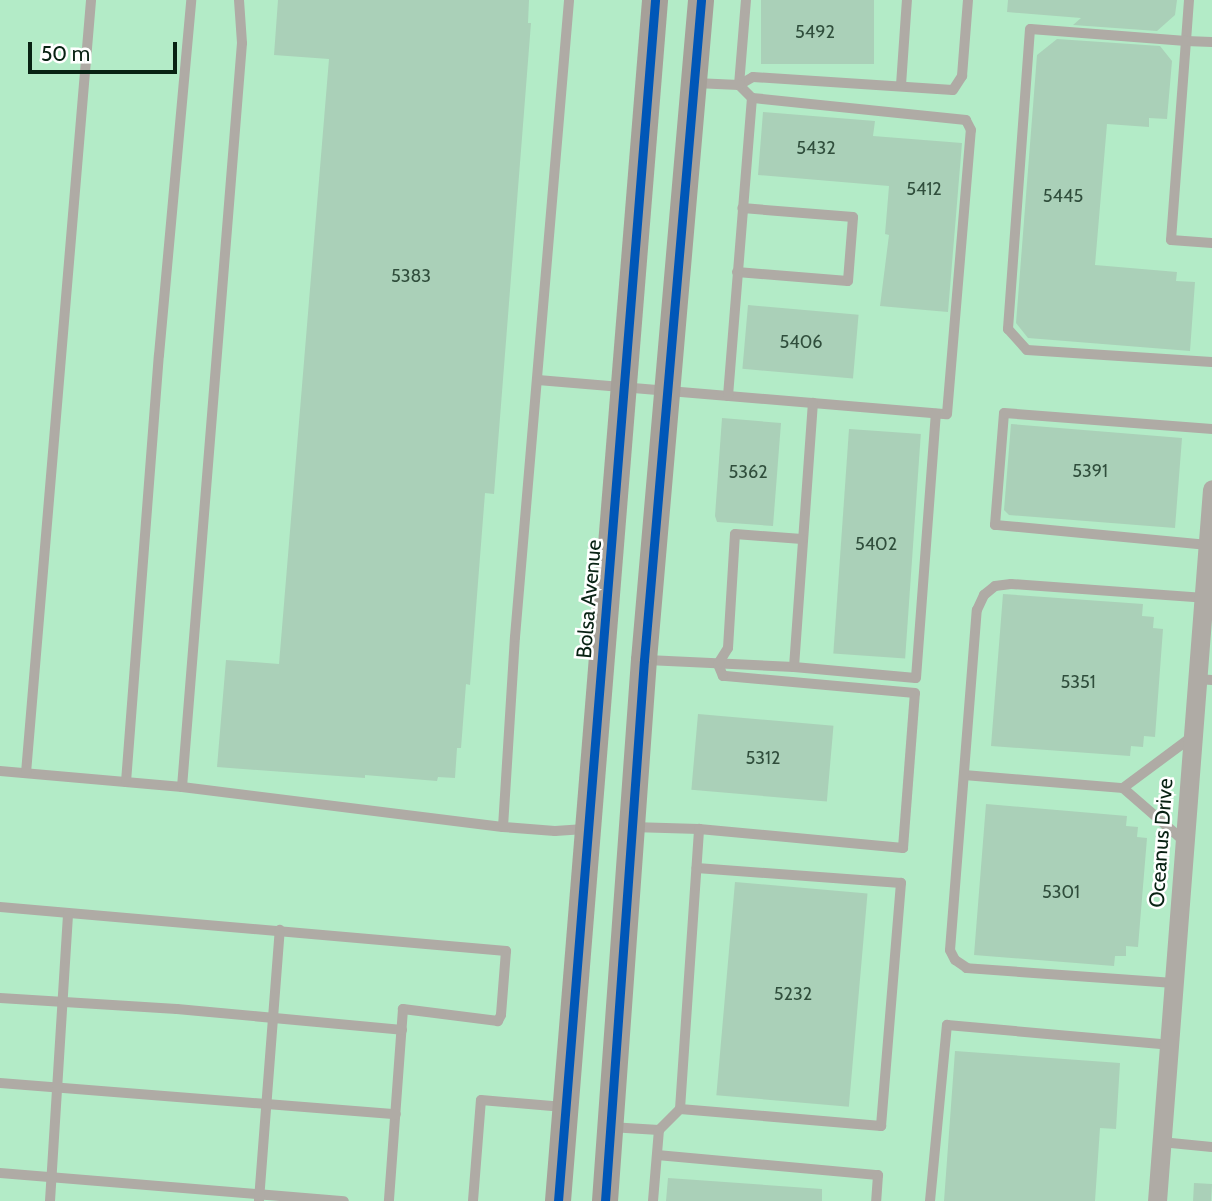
<!DOCTYPE html>
<html>
<head>
<meta charset="utf-8">
<style>
	body { margin:0 }
	#map { position:relative; width:1212px; height:1201px; overflow:hidden; background:#c3e6cf; font-family:Cabin,sans-serif }
	div>[style] { position:absolute }
	.built>* { inset:0; background:#b3ebc7; transform-origin:0 0 }
	.building>* { inset:0; background:#aad0b8; transform-origin:0 0 }
	.lane>* { height:10px; margin:-5px; padding:0 5px; transform-origin:5px; border-radius:5px; background:#afaba5 }
	.street>* { height:19px; margin:-9.5px; padding:0 9.5px; transform-origin:9.5px; border-radius:9.5px; background:#afaba5 }
	.secondary>* { height:26px; margin:-13px; padding:0 13px; transform-origin:13px; border-radius:13px; background:#a6a099 }
	.cycleway>* { height:9px; margin:-4.5px; padding:0 4.5px; transform-origin:4.5px; border-radius:4.5px; background:#0057b8 }
	span { translate:-50% -50%; white-space:nowrap; text-align:center; line-height:1.15; -webkit-text-stroke:5px #fff; paint-order:stroke }
	.number-label { font-size:18px; color:#304e3c }
	.number-label span { -webkit-text-stroke-width:0 }
	.street-label { font-size:21px; color:#082213 }
	.scale { position:absolute; left:28px; top:42px; width:149px; height:32px; box-sizing:border-box; border:4px solid #082213; border-top:0; padding-left:9px; font-size:21px; line-height:24px; white-space:nowrap; color:#082213; -webkit-text-stroke:5px #fff; paint-order:stroke }
</style>
</head>
<body>
<div id="map">
	<div class="built">
		<i style="left:0;top:0;width:1212px;height:1201px"></i>
	</div>
	<div class="building">
		<i style="clip-path:polygon(278px 0,529px 0,528px 23px,531px 23px,494px 494px,485px 493px,470px 685px,466px 684px,461px 748px,457px 748px,455px 778px,438px 777px,437px 781px,365px 775px,365px 778px,217px 767px,226px 660px,279px 664px,329px 59px,274px 55px)"></i>
		<i style="left:761px;top:0;width:113px;height:64px"></i>
		<i style="clip-path:polygon(1008px 0,1177px 0,1175px 15px,1157px 31px,1073px 25px,1081px 18px,1007px 12px)"></i>
		<i style="clip-path:polygon(1057px 39px,1160px 46px,1172px 61px,1167px 119px,1149px 118px,1149px 127px,1107px 124px,1095px 265px,1177px 272px,1176px 281px,1195px 282px,1190px 351px,1028px 338px,1016px 323px,1037px 55px)"></i>
		<i style="clip-path:polygon(763px 112px,875px 121px,873px 136px,962px 143px,948px 312px,880px 306px,889px 235px,885px 234px,889px 186px,758px 175px)"></i>
		<i style="left:748px;top:305px;width:111px;height:64px;rotate:5deg"></i>
		<i style="clip-path:polygon(722px 418px,781px 423px,773px 526px,717px 522px,715px 516px)"></i>
		<i style="clip-path:polygon(1011px 424px,1182px 438px,1175px 528px,1009px 515px,1004px 510px)"></i>
		<i style="left:849px;top:429px;width:72px;height:225px;rotate:4deg"></i>
		<i style="clip-path:polygon(1003px 594px,1143px 604px,1142px 616px,1154px 617px,1153px 628px,1163px 629px,1155px 737px,1144px 736px,1143px 747px,1131px 746px,1130px 756px,991px 746px)"></i>
		<i style="left:698px;top:714px;width:136px;height:76px;rotate:5deg"></i>
		<i style="clip-path:polygon(986px 804px,1127px 816px,1126px 826px,1138px 827px,1137px 837px,1147px 838px,1138px 947px,1126px 946px,1126px 956px,1115px 956px,1114px 966px,974px 955px)"></i>
		<i style="left:735px;top:882px;width:133px;height:214px;rotate:5deg"></i>
		<i style="clip-path:polygon(955px 1051px,1120px 1063px,1116px 1129px,1100px 1128px,1095px 1201px,944px 1201px)"></i>
		<i style="clip-path:polygon(668px 1178px,822px 1189px,822px 1201px,666px 1201px)"></i>
		<i style="left:1194px;top:1183px;width:18px;height:18px;rotate:3deg"></i>
	</div>
	<div class="lane">
		<i style="left:1189px;top:0;width:41px;rotate:94.2deg"></i>
		<i style="left:1186px;top:41px;width:26px;rotate:2deg"></i>
		<i style="left:739px;top:85px;width:16px;rotate:-30deg"></i>
		<i style="left:753px;top:77px;width:200px;rotate:3.7deg"></i>
		<i style="left:953px;top:90px;width:17px;rotate:-57deg"></i>
		<i style="left:962px;top:76px;width:76px;rotate:-85.5deg"></i>
		<i style="left:739px;top:85px;width:85px;rotate:-85.3deg"></i>
		<i style="left:901px;top:85px;width:85px;rotate:-86deg"></i>
		<i style="left:1212px;top:243px;width:41px;rotate:-175.8deg"></i>
		<i style="left:1171px;top:240px;width:200px;rotate:-85.7deg"></i>
		<i style="left:1186px;top:41px;width:156px;rotate:-175.6deg"></i>
		<i style="left:1030px;top:29px;width:301px;rotate:94.2deg"></i>
		<i style="left:1008px;top:329px;width:28px;rotate:48deg"></i>
		<i style="left:1027px;top:350px;width:185px;rotate:3.7deg"></i>
		<i style="left:737px;top:272px;width:111px;rotate:4.6deg"></i>
		<i style="left:848px;top:281px;width:64px;rotate:-85.5deg"></i>
		<i style="left:853px;top:217px;width:111px;rotate:-175.4deg"></i>
		<i style="left:538px;top:380px;width:410px;rotate:4.8deg"></i>
		<i style="left:947px;top:414px;width:285px;rotate:-85.2deg"></i>
		<i style="left:971px;top:130px;width:11px;rotate:-117deg"></i>
		<i style="left:966px;top:120px;width:215px;rotate:-174.1deg"></i>
		<i style="left:752px;top:98px;width:18px;rotate:-135deg"></i>
		<i style="left:739px;top:85px;width:44px;rotate:-177.4deg"></i>
		<i style="left:728px;top:396px;width:299px;rotate:-85.4deg"></i>
		<i style="left:1208px;top:545px;width:214px;rotate:-174.6deg"></i>
		<i style="left:995px;top:525px;width:112px;rotate:-85.4deg"></i>
		<i style="left:1004px;top:413px;width:209px;rotate:4.4deg"></i>
		<i style="left:647px;top:660px;width:147px;rotate:2.7deg"></i>
		<i style="left:794px;top:667px;width:122px;rotate:5.2deg"></i>
		<i style="left:916px;top:678px;width:265px;rotate:-85.7deg"></i>
		<i style="left:794px;top:667px;width:265px;rotate:-85.9deg"></i>
		<i style="left:1197px;top:679px;width:15px;rotate:4deg"></i>
		<i style="left:0;top:771px;width:183px;rotate:5deg"></i>
		<i style="left:182px;top:787px;width:323px;rotate:7.1deg"></i>
		<i style="left:503px;top:827px;width:52px;rotate:4.4deg"></i>
		<i style="left:555px;top:831px;width:30px;rotate:-4deg"></i>
		<i style="left:26px;top:773px;width:776px;rotate:-85.19deg"></i>
		<i style="left:964px;top:775px;width:160px;rotate:4.7deg"></i>
		<i style="left:1123px;top:788px;width:81px;rotate:41deg"></i>
		<i style="left:126px;top:782px;width:428px;rotate:-85.6deg"></i>
		<i style="left:159px;top:355px;width:356px;rotate:-84.8deg"></i>
		<i style="left:182px;top:787px;width:746px;rotate:-85.39deg"></i>
		<i style="left:242px;top:43px;width:43px;rotate:-94deg"></i>
		<i style="left:1123px;top:788px;width:87px;rotate:-36.6deg"></i>
		<i style="left:503px;top:827px;width:190px;rotate:-86.4deg"></i>
		<i style="left:515px;top:637px;width:639px;rotate:-85.15deg"></i>
		<i style="left:632px;top:827px;width:67px;rotate:1.7deg"></i>
		<i style="left:699px;top:829px;width:205px;rotate:5.3deg"></i>
		<i style="left:903px;top:848px;width:155px;rotate:-85.6deg"></i>
		<i style="left:915px;top:693px;width:193px;rotate:-174.9deg"></i>
		<i style="left:723px;top:676px;width:13px;rotate:-113deg"></i>
		<i style="left:718px;top:664px;width:19px;rotate:-58deg"></i>
		<i style="left:728px;top:648px;width:114px;rotate:-86.5deg"></i>
		<i style="left:735px;top:534px;width:67px;rotate:4.3deg"></i>
		<i style="left:0;top:907px;width:508px;rotate:4.97deg"></i>
		<i style="left:506px;top:951px;width:64px;rotate:94.5deg"></i>
		<i style="left:501px;top:1015px;width:7px;rotate:117deg"></i>
		<i style="left:498px;top:1021px;width:96px;rotate:-172.8deg"></i>
		<i style="left:403px;top:1009px;width:193px;rotate:94.2deg"></i>
		<i style="left:1174px;top:983px;width:208px;rotate:-175.9deg"></i>
		<i style="left:967px;top:968px;width:14px;rotate:-146deg"></i>
		<i style="left:955px;top:960px;width:11px;rotate:-117deg"></i>
		<i style="left:950px;top:950px;width:341px;rotate:-85.5deg"></i>
		<i style="left:977px;top:610px;width:17px;rotate:-65deg"></i>
		<i style="left:984px;top:595px;width:14px;rotate:-39deg"></i>
		<i style="left:995px;top:586px;width:16px;rotate:-7deg"></i>
		<i style="left:1011px;top:584px;width:194px;rotate:4.1deg"></i>
		<i style="left:0;top:998px;width:177px;rotate:3.6deg"></i>
		<i style="left:177px;top:1009px;width:226px;rotate:5.3deg"></i>
		<i style="left:0;top:1083px;width:397px;rotate:4.5deg"></i>
		<i style="left:680px;top:1109px;width:202px;rotate:4.8deg"></i>
		<i style="left:881px;top:1126px;width:244px;rotate:-85.3deg"></i>
		<i style="left:901px;top:883px;width:205px;rotate:-175.8deg"></i>
		<i style="left:610px;top:1127px;width:49px;rotate:3.5deg"></i>
		<i style="left:659px;top:1130px;width:30px;rotate:-45deg"></i>
		<i style="left:680px;top:1109px;width:281px;rotate:-86.1deg"></i>
		<i style="left:1161px;top:1142px;width:51px;rotate:5.6deg"></i>
		<i style="left:657px;top:1155px;width:222px;rotate:5.2deg"></i>
		<i style="left:878px;top:1175px;width:26px;rotate:94deg"></i>
		<i style="left:0;top:1173px;width:345px;rotate:4.7deg"></i>
		<i style="left:259px;top:1200px;width:271px;rotate:-85.6deg"></i>
		<i style="left:50px;top:1201px;width:288px;rotate:-86.4deg"></i>
		<i style="left:473px;top:1201px;width:101px;rotate:-85.5deg"></i>
		<i style="left:481px;top:1100px;width:83px;rotate:4.8deg"></i>
		<i style="left:653px;top:1201px;width:71px;rotate:-85.2deg"></i>
		<i style="left:930px;top:1201px;width:177px;rotate:-84.5deg"></i>
		<i style="left:947px;top:1025px;width:223px;rotate:5.1deg"></i>
	</div>
	<div class="street">
		<i style="left:1157px;top:1201px;width:714px;rotate:-85.58deg"></i>
	</div>
	<div class="secondary">
		<i style="left:558px;top:1201px;width:1205px;rotate:-85.38deg"></i>
		<i style="left:605px;top:1201px;width:542px;rotate:-85.88deg"></i>
		<i style="left:644px;top:660px;width:662px;rotate:-85.06deg"></i>
	</div>
	<div class="cycleway">
		<i style="left:558px;top:1201px;width:1205px;rotate:-85.38deg"></i>
		<i style="left:605px;top:1201px;width:542px;rotate:-85.88deg"></i>
		<i style="left:644px;top:660px;width:662px;rotate:-85.06deg"></i>
	</div>
	<div class="number-label">
		<span style="left:815px;top:32px">5492</span>
		<span style="left:816px;top:148px">5432</span>
		<span style="left:924px;top:189px">5412</span>
		<span style="left:1063px;top:196px">5445</span>
		<span style="left:411px;top:276px">5383</span>
		<span style="left:801px;top:342px">5406</span>
		<span style="left:1090px;top:471px">5391</span>
		<span style="left:748px;top:472px">5362</span>
		<span style="left:876px;top:544px">5402</span>
		<span style="left:1078px;top:682px">5351</span>
		<span style="left:763px;top:758px">5312</span>
		<span style="left:1061px;top:892px">5301</span>
		<span style="left:793px;top:994px">5232</span>
	</div>
	<div class="street-label">
		<span style="left:589px;top:599px;rotate:-85deg">Bolsa Avenue</span>
		<span style="left:1161px;top:843px;rotate:-86deg">Oceanus Drive</span>
	</div>
	<div class="scale">50 m</div>
</div>
</body>
</html>
